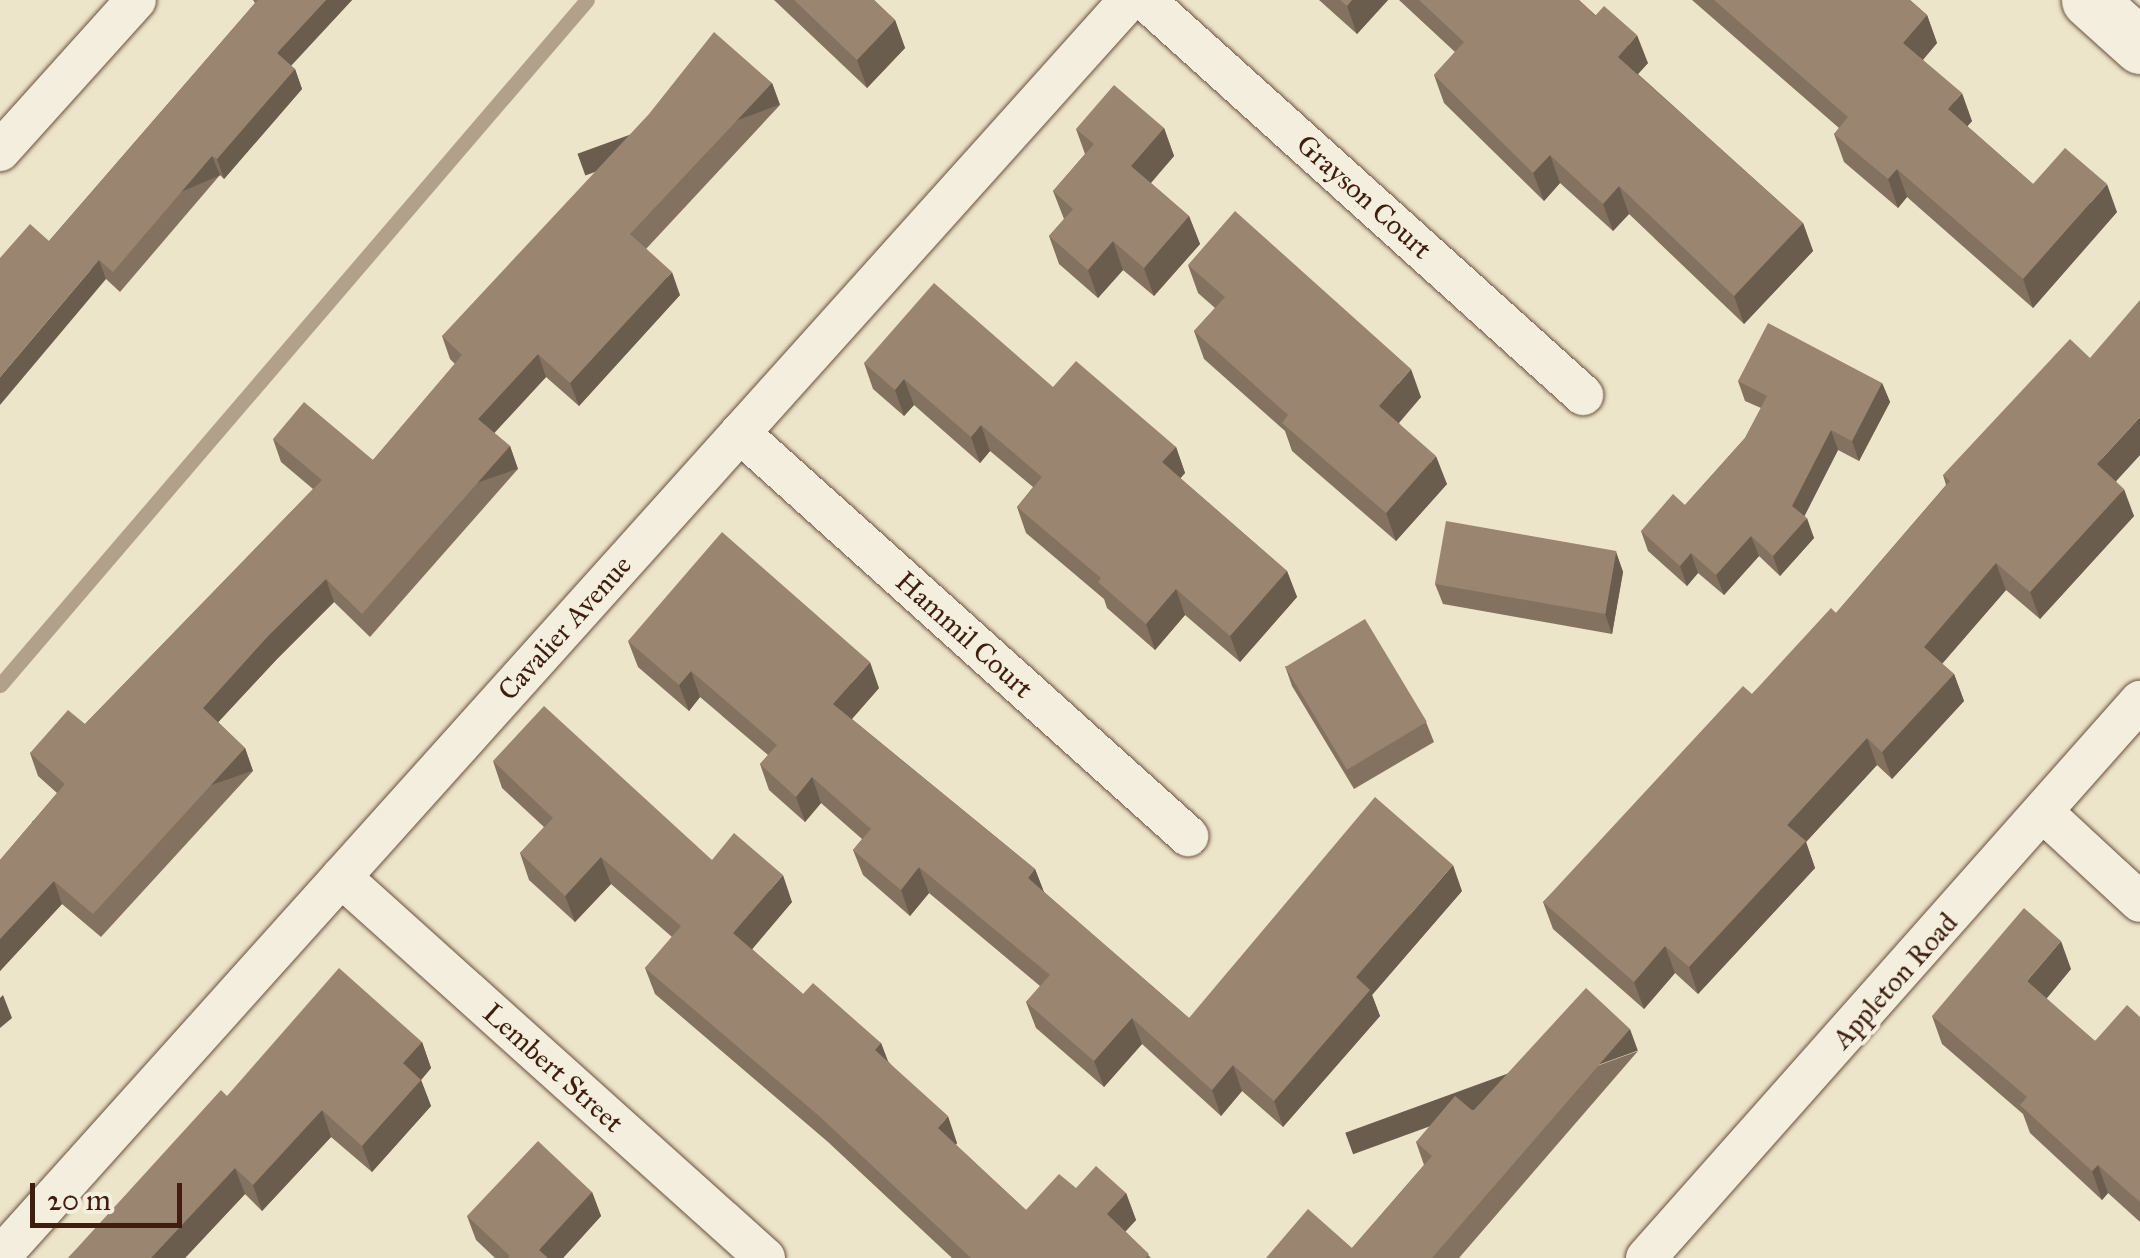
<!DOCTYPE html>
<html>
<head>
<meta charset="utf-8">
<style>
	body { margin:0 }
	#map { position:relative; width:2140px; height:1258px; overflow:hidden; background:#ede5ca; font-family:"IM FELL Great Primer",serif }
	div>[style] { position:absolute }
	.stream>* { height:15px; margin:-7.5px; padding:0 7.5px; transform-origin:7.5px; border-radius:7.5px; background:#b2a18a }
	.roads { filter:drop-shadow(0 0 2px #6a503e) drop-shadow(0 0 2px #6a503e) }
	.minor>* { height:40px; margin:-20px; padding:0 20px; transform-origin:20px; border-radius:20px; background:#f3eedd }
	.secondary>* { height:55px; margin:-27.5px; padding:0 27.5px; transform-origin:27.5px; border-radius:27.5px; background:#f3eedd }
	.wall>* { inset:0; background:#847260 }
	.shaded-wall>* { inset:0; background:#6b5d4e; transform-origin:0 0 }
	.building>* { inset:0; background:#998570; transform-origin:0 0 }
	span { translate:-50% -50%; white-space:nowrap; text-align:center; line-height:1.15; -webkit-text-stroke:8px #f3eedd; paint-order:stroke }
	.street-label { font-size:28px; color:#3f1e0f }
	.scale { position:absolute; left:30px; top:1183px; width:152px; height:45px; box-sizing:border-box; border:5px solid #3f1e0f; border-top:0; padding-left:12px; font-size:30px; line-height:35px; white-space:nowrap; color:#3f1e0f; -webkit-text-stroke:8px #f3eedd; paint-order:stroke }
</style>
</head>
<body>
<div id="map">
	<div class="stream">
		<i style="left:0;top:685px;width:902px;rotate:-49.41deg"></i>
	</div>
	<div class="roads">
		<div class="minor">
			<i style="left:1145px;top:0;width:590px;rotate:42.04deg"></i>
			<i style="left:0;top:151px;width:203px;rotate:-48deg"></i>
			<i style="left:740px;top:433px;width:603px;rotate:41.97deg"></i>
			<i style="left:2045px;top:814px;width:129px;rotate:42.8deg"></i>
			<i style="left:341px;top:877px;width:570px;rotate:41.94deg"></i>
			<i style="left:0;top:1257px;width:1690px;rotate:-48.07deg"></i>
			<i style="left:1646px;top:1258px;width:745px;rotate:-48.43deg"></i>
		</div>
		<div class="secondary">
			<i style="left:2089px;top:0;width:69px;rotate:42deg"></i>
		</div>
	</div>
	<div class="wall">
		<i style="clip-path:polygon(253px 0,352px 0,291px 66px,295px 69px,302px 89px,224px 179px,220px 175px,120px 292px,106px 279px,49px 241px,255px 3px)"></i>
		<i style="clip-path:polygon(774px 0,874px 0,895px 20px,905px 48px,867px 88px)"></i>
		<i style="clip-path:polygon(1319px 0,1388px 0,1357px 34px)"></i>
		<i style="clip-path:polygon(1399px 0,1579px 0,1648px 63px,1638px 74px,1803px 223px,1813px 251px,1744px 324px,1629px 214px,1613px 231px,1560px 183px,1544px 201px,1444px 103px,1434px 75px,1455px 52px)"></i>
		<i style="clip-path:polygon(1692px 0,1910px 0,1927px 15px,1937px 43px,1923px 60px,1972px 121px,1967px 126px,2033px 184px,2117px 212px,2033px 308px,1907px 197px,1898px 208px,1844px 162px,1834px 134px,1839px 128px)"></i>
		<i style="clip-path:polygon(772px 83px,780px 105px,646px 249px,680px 295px,579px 406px,546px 377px,494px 433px,510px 446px,518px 469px,370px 637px,334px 602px,277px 659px,218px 722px,245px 748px,253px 771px,101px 937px,62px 904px,0 971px,0 860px,57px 793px,38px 776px,30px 753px,85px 724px,313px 489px,281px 462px,273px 439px,373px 460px,455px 364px,450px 359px,442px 336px)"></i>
		<i style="clip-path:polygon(1164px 128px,1174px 156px,1151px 183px,1189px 216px,1200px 244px,1154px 296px,1123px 270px,1098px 298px,1059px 264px,1049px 236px,1064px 219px,1053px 191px,1085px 154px,1076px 129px)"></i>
		<i style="clip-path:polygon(1188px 265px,1421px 397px,1399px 423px,1447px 484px,1396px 541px,1292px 451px,1285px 431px,1204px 359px,1194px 331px,1215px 308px,1198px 293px)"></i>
		<i style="clip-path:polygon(864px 363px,1053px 387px,1176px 447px,1185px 473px,1180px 478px,1287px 571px,1297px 597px,1240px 662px,1185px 615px,1155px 650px,1107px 608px,1104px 599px,1026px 533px,1017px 507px,1033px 487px,990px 451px,980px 463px,914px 405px,904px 416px,873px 389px)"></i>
		<i style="clip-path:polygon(1738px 381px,1882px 383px,1890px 402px,1859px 461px,1838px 450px,1804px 516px,1814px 538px,1780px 576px,1759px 556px,1724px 595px,1698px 573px,1687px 586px,1648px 551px,1641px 531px,1685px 505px,1745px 438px,1761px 408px,1745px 401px)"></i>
		<i style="clip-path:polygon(2140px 455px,2116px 481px,2134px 516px,2040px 619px,2006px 590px,1942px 664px,1954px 674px,1964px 701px,1892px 779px,1877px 765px,1806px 842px,1815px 868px,1698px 994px,1675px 973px,1644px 1009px,1553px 929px,1543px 902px,1752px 694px,1836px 613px,1946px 485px,1943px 475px)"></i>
		<i style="clip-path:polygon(1616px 552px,1623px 572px,1612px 634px,1443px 604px,1435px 584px)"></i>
		<i style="clip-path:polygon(628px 641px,879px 688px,852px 719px,1035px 869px,1044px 892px,1189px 1018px,1462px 891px,1372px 995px,1380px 1016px,1283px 1127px,1242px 1091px,1221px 1116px,1142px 1044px,1104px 1087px,1036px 1028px,1026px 1002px,1040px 986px,929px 893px,910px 916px,863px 875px,853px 850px,862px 839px,821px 803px,805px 822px,769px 790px,760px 764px,768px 755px,700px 697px,689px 711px,638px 667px)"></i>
		<i style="clip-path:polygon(1285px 666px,1426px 722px,1434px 742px,1354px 789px,1292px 686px)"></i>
		<i style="clip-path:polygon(493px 761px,712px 860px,792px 902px,752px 949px,803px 994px,881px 1043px,888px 1061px,957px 1143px,956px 1145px,1026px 1210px,1076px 1188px,1126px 1193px,1136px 1220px,1125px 1231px,1151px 1258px,952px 1258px,828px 1142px,655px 994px,645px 968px,672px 937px,611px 884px,575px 922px,529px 880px,520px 853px,544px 827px,502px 788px)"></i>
		<i style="clip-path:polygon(2071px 969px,2046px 999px,2095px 1041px,2140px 1017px,2140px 1222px,2108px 1193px,2102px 1200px,2030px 1133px,2023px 1114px,1942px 1044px,1932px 1016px)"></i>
		<i style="clip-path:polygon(422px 1042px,431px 1068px,421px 1080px,431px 1106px,372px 1172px,331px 1137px,262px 1211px,245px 1194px,185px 1258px,68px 1258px,227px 1096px)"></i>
		<i style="clip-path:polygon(1638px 1051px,1459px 1258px,1266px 1258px,1352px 1248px,1424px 1165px,1416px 1142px,1473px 1111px)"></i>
		<i style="clip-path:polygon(592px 1192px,601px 1216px,563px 1258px,495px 1258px,476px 1240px,467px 1216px)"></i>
	</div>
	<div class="shaded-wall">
		<i style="clip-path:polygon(326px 0,352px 0,284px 73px,277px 53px)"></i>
		<i style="clip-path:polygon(1352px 0,1388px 0,1357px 34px,1347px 6px)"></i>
		<i style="clip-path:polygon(1927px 15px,1937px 43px,1913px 71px,1903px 43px)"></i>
		<i style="clip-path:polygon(895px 20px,905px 48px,867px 88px,857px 60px)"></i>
		<i style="clip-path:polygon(1637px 35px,1648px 63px,1628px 85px,1618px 57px)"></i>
		<i style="clip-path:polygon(295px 69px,302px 89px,224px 179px,217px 159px)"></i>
		<i style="left:772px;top:83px;width:23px;height:207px;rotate:70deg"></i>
		<i style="clip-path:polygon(1962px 93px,1972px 121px,1958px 137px,1948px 109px)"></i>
		<i style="clip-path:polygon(1164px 128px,1174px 156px,1141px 194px,1131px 166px)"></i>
		<i style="clip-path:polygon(1550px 155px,1560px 183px,1544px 201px,1533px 173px)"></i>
		<i style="left:212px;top:156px;width:21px;height:153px;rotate:67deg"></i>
		<i style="clip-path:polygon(1897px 169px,1907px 197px,1898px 208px,1888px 179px)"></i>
		<i style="clip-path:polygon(2107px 184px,2117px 212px,2033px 308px,2023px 279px)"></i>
		<i style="clip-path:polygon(1619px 186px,1629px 214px,1613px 231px,1603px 204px)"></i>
		<i style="clip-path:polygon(1189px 216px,1200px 244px,1154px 296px,1144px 268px)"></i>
		<i style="clip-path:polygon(1803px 223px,1813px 251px,1744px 324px,1734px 296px)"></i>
		<i style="clip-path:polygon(1113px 241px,1123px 270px,1098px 298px,1088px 270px)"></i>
		<i style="clip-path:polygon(99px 260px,106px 279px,0 405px,0 377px)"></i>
		<i style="clip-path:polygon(672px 272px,680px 295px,579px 406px,570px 383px)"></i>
		<i style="clip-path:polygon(538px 354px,546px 377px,486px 442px,478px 419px)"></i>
		<i style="clip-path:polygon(1411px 369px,1421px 397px,1389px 434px,1379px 406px)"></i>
		<i style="clip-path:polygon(904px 379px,914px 405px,904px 416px,895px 390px)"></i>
		<i style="clip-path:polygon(1882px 383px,1890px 402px,1859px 461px,1852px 441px)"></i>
		<i style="clip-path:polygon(2140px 417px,2140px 455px,2107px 491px,2097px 464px)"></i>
		<i style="clip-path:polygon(981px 425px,990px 451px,980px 463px,971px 437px)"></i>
		<i style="clip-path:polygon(1831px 430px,1838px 450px,1800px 525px,1792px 506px)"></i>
		<i style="left:510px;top:446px;width:24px;height:224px;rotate:71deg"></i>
		<i style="clip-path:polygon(1176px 447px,1185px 473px,1172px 488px,1162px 462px)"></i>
		<i style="clip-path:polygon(1436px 456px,1447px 484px,1396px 541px,1386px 513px)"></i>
		<i style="clip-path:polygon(2124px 489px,2134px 516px,2040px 619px,2030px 592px)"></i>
		<i style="clip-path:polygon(1807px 518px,1814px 538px,1780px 576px,1773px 556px)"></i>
		<i style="clip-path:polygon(1751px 536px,1759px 556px,1724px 595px,1716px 575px)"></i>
		<i style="clip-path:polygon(1616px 552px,1623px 572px,1612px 634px,1605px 614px)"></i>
		<i style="clip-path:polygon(1691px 553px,1698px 573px,1687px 586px,1680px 566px)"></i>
		<i style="clip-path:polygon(1996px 563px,2006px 590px,1933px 674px,1924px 647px)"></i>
		<i style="clip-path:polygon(1287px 571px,1297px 597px,1240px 662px,1230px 636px)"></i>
		<i style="clip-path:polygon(326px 579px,334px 602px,277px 659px,211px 730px,203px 708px,268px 636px)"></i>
		<i style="clip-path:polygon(1176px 589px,1185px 615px,1155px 650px,1146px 624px)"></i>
		<i style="clip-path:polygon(870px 662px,879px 688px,843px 729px,833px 704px)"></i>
		<i style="clip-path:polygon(691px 671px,700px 697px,689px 711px,679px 685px)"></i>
		<i style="clip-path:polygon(1954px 674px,1964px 701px,1892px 779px,1882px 752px)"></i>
		<i style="clip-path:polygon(1867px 738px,1877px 765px,1806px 842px,1815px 868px,1698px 994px,1689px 967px,1787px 825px)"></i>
		<i style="left:245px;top:748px;width:24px;height:225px;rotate:71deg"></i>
		<i style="clip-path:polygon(812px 777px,821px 803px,805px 822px,796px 797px)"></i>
		<i style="clip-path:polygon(601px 857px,611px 884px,575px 922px,565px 896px)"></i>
		<i style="clip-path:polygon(1453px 865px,1462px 891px,1372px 995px,1380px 1016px,1283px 1127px,1274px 1101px,1356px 977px)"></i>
		<i style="clip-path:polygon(919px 867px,929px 893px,910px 916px,901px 890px)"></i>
		<i style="clip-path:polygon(1035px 869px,1045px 895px,1028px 878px)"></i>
		<i style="clip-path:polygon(783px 875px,792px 902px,743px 960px,733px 933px)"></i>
		<i style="clip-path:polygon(54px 881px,62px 904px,0 971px,0 939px)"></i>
		<i style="clip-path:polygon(2061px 941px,2071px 969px,2037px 1010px,2027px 981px)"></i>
		<i style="clip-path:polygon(1665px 946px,1675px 973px,1644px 1009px,1634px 982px)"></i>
		<i style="clip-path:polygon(3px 995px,12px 1018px,0 1028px,0 998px)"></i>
		<i style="clip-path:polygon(1132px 1018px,1142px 1044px,1104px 1087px,1094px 1061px)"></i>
		<i style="left:1630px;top:1029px;width:23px;height:303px;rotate:70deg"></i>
		<i style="clip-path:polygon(422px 1042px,431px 1068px,421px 1080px,431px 1106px,372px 1172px,362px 1146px,403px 1063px)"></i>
		<i style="clip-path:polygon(881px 1043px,891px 1070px,875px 1050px)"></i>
		<i style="clip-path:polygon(1233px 1065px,1242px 1091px,1221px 1116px,1212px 1090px)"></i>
		<i style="clip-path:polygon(322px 1110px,331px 1137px,262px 1211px,253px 1185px)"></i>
		<i style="clip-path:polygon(948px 1116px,957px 1143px,947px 1154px,938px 1128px)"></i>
		<i style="clip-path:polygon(2098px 1165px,2108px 1193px,2102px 1200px,2092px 1171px)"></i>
		<i style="clip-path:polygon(235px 1168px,245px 1194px,185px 1258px,151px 1258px)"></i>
		<i style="clip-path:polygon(592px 1192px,601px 1216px,563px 1258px,542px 1258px,539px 1250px)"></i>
		<i style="clip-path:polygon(1126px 1193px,1136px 1220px,1117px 1241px,1107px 1214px)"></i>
	</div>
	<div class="building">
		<i style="clip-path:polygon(258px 0,326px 0,277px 53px,295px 69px,217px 159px,212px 156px,113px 272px,99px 260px,0 377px,0 258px,30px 224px,49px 241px)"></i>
		<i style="clip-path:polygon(794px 0,874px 0,895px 20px,857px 60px)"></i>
		<i style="clip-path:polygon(1340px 0,1352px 0,1347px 6px)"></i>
		<i style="clip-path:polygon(1419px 0,1579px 0,1595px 16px,1604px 6px,1637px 35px,1618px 57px,1803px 223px,1734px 296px,1619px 186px,1603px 204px,1550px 155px,1533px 173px,1434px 75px,1464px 42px)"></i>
		<i style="clip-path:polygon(1714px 0,1910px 0,1927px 15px,1903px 43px,1962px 93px,1948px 109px,2033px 184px,2065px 148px,2107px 184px,2023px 279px,1897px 169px,1888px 179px,1834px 134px,1848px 117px)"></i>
		<i style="clip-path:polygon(714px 32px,772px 83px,630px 234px,672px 272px,570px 383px,538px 354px,478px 419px,510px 446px,362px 614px,326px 579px,268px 636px,203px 708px,245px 748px,93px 914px,54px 881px,0 939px,0 860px,65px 784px,30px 753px,68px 710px,85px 724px,322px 480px,273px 439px,304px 402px,373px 460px,462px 355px,442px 336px,649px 114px)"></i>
		<i style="clip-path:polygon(1114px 85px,1164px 128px,1131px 166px,1189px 216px,1144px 268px,1113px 241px,1088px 270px,1049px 236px,1073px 209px,1053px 191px,1094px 144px,1076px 129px)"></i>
		<i style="clip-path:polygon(1235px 211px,1411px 369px,1379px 406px,1436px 456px,1386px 513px,1282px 423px,1288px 415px,1194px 331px,1225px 297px,1188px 265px)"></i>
		<i style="clip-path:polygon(934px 283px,1053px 387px,1076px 361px,1176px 447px,1162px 462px,1287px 571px,1230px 636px,1176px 589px,1146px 624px,1098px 582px,1101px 578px,1017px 507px,1042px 477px,981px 425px,971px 437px,904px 379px,895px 390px,864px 363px)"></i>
		<i style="clip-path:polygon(2140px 300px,2140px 417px,2097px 464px,2124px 489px,2030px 592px,1996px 563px,1924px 647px,1954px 674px,1882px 752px,1867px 738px,1787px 825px,1806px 841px,1689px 967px,1665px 946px,1634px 982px,1543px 902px,1743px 686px,1752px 694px,1831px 608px,1836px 613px,1950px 481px,1943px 475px,2070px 339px,2090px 358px)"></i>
		<i style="clip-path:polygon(1768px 323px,1882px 383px,1852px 441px,1831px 430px,1792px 506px,1807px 518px,1773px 556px,1751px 536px,1716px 575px,1691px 553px,1680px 566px,1641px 531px,1673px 494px,1685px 505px,1745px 438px,1767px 396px,1738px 381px)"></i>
		<i style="left:1446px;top:521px;width:173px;height:64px;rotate:10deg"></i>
		<i style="clip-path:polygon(722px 532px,870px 662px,833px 704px,1035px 869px,1028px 878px,1189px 1018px,1375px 797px,1453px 865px,1356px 977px,1370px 990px,1274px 1101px,1233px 1065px,1212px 1090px,1132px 1018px,1094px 1061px,1026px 1002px,1050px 975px,919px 867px,901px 890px,853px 850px,871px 829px,812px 777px,796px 797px,760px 764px,777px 745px,691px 671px,679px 685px,628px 641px)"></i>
		<i style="left:1365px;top:619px;width:120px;height:93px;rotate:59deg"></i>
		<i style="clip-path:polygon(544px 706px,712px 860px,734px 833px,783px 875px,733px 933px,803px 994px,813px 983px,881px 1043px,875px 1050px,948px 1116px,938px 1128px,1026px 1210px,1059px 1174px,1076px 1188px,1096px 1166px,1126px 1193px,1107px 1214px,1149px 1254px,1145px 1258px,971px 1258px,818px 1115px,645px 968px,681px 926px,601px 857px,565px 896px,520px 853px,553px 818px,493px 761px)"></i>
		<i style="clip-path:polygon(2024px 908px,2061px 941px,2027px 981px,2095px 1041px,2127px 1005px,2140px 1017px,2140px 1202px,2098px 1165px,2092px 1171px,2020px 1105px,2027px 1097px,1932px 1016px)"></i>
		<i style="clip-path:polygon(339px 968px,422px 1042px,403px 1063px,421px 1080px,362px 1146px,322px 1110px,253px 1185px,235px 1168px,151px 1258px,68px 1258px,221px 1090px,227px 1096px)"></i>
		<i style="clip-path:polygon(1586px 988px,1630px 1029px,1432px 1258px,1266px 1258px,1308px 1209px,1352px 1248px,1432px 1156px,1416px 1142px,1455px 1096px,1473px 1111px)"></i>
		<i style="clip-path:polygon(538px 1141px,592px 1192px,539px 1250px,548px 1258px,508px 1258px,510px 1256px,467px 1216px)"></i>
	</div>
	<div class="street-label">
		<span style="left:1364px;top:197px;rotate:42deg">Grayson Court</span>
		<span style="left:565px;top:628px;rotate:-48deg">Cavalier Avenue</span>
		<span style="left:964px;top:635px;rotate:42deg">Hammil Court</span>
		<span style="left:1895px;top:981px;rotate:-48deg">Appleton Road</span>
		<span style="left:553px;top:1068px;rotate:42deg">Lembert Street</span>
	</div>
	<div class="scale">20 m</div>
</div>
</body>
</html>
